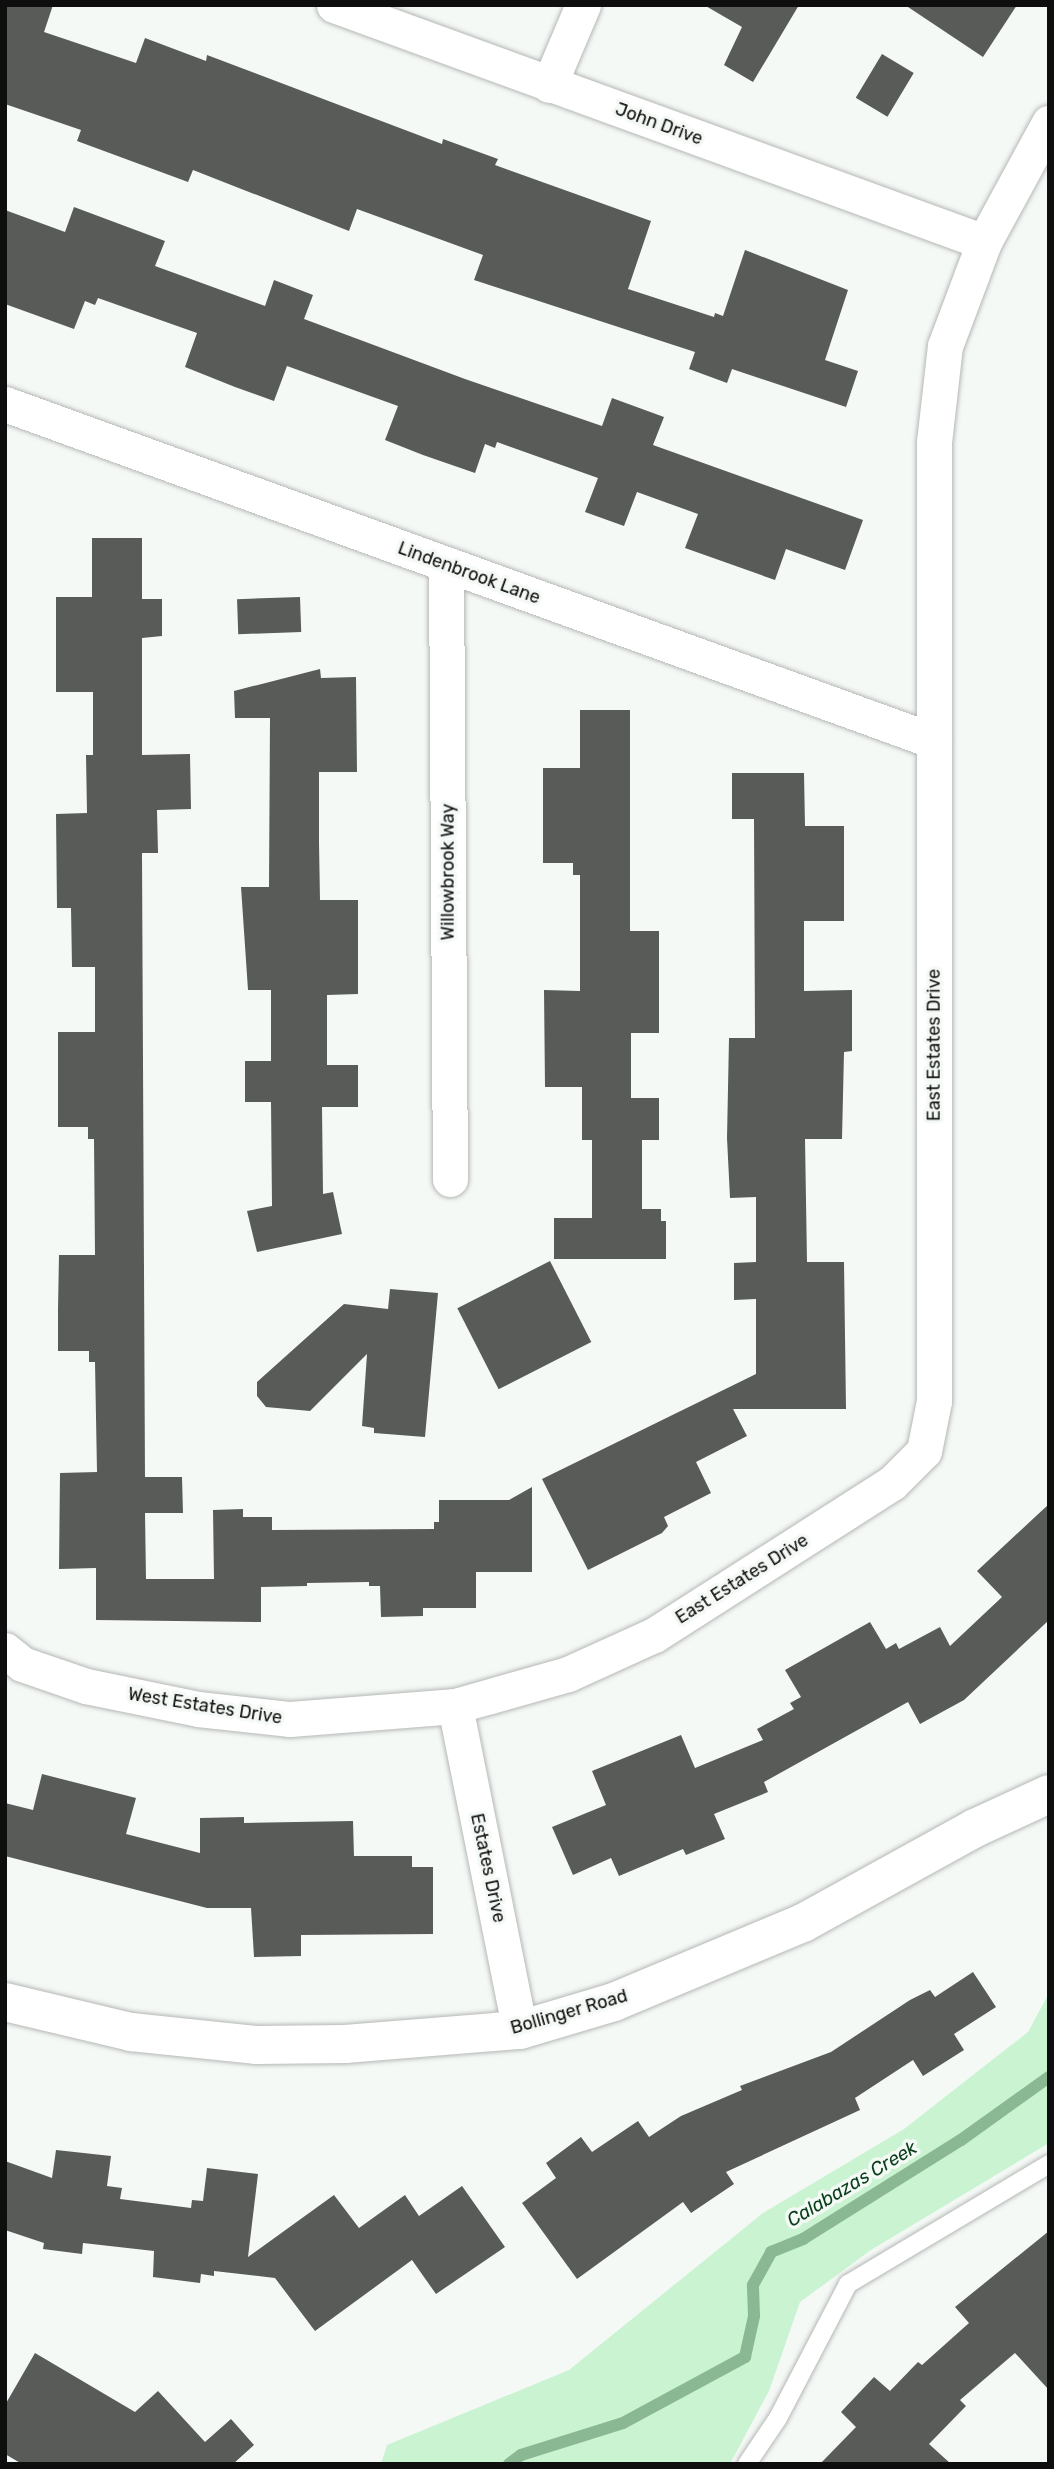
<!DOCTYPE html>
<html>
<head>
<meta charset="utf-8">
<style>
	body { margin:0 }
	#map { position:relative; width:1054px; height:2469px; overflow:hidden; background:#f5f9f6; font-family:Rubik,sans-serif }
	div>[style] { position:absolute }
	.green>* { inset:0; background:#caf3d1 }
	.stream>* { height:12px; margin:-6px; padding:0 6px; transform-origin:6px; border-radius:6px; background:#8ab892 }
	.building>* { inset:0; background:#585b58; transform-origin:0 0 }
	.roads { filter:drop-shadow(0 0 2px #b5b8b5) drop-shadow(0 0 2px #b5b8b5) }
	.lane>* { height:18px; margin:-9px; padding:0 9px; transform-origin:9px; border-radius:9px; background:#fff }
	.street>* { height:35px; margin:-17.5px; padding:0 17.5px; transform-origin:17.5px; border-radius:17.5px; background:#fff }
	.secondary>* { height:38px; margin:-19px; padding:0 19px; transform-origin:19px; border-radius:19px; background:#fff }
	span { translate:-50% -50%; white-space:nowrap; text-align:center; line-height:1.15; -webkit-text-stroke:7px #f5f9f6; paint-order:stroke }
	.street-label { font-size:18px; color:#0d0e0d }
	.water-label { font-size:19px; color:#083e1a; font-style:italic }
	.frame { position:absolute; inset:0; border:7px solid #0d0e0d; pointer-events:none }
</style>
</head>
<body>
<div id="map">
	<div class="green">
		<i style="clip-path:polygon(1049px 1993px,1049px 2143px,871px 2250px,800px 2302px,769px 2391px,730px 2464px,381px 2464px,387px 2445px,569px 2370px,763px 2213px,904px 2129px,1028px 2032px)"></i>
	</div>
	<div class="stream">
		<i style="left:509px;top:2464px;width:15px;rotate:-37deg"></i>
		<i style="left:521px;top:2455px;width:107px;rotate:-17.4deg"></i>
		<i style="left:623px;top:2423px;width:139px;rotate:-28.4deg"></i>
		<i style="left:745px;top:2357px;width:42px;rotate:-77.6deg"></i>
		<i style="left:754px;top:2316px;width:31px;rotate:-92deg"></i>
		<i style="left:753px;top:2285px;width:38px;rotate:-61deg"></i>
		<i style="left:771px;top:2252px;width:35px;rotate:-22deg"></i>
		<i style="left:803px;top:2239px;width:186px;rotate:-32.1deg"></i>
		<i style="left:961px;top:2140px;width:108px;rotate:-35.6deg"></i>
	</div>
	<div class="building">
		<i style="clip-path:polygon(5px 5px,53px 5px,44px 32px,136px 63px,145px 38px,206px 61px,207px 55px,442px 144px,443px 139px,498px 159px,495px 165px,651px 221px,628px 289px,714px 317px,715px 313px,723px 316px,745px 250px,848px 290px,825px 360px,858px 371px,846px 407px,732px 369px,727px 383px,689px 369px,695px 352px,474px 280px,483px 255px,357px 209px,349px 231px,193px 170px,188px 182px,77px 141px,81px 130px,5px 104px)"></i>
		<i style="clip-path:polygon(704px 5px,799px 5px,753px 82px,724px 65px,742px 27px)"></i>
		<i style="clip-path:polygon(905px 5px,1017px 5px,983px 57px)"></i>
		<i style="left:882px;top:54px;width:37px;height:51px;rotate:31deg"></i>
		<i style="clip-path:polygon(74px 207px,165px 241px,155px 266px,265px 306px,274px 280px,313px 295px,304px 319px,465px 379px,602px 426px,612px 398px,664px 417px,653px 445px,863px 520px,845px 570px,786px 549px,775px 580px,685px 548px,698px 514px,637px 492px,624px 526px,585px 512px,598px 478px,497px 442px,495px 448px,485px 444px,475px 473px,423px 455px,385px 440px,398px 406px,287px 366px,274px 401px,235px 387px,185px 367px,197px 333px,98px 298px,95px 305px,85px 301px,74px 329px,5px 304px,5px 210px,65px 232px)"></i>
		<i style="clip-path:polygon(92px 538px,142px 538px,142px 599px,162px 599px,162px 636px,142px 638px,142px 755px,190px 754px,191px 809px,157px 810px,158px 853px,142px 853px,145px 1477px,182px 1477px,183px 1513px,145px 1513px,146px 1579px,214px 1579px,213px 1510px,243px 1509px,243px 1517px,272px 1517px,272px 1530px,434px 1529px,434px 1522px,439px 1522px,439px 1500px,509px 1500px,532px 1487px,532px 1572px,476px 1572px,476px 1608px,423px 1608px,423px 1616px,381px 1617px,380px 1586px,369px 1586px,369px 1582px,307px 1583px,307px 1586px,261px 1587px,261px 1622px,96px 1620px,96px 1568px,59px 1569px,60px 1473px,97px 1472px,95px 1362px,89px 1362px,89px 1351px,58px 1351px,58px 1309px,59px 1255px,95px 1255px,94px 1139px,88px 1139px,88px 1127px,58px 1127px,58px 1032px,95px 1032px,95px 967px,72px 967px,71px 908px,57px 908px,56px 814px,87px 813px,86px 755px,93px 755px,93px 692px,56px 692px,56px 597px,92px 597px)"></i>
		<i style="left:300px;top:597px;width:35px;height:63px;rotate:88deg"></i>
		<i style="clip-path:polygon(320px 669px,321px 678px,356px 677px,357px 772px,319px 772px,319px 843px,320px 900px,358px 900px,358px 994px,327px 995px,327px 1065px,358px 1065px,358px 1107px,322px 1107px,323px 1194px,333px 1192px,342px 1234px,257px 1252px,247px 1211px,272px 1206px,271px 1102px,245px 1102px,245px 1061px,271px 1061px,271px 990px,248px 990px,241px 887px,269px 887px,270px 718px,235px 718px,234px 691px)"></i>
		<i style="clip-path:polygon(580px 710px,630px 710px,630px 931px,659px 931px,659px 1033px,631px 1033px,631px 1098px,659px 1098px,659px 1140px,642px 1140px,642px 1209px,661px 1209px,661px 1221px,666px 1221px,666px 1259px,554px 1259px,554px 1218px,592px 1218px,592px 1140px,582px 1140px,582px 1087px,545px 1087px,544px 990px,580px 991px,580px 875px,573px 875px,573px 863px,543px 863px,543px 768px,580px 768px)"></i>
		<i style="clip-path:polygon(732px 773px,804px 773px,805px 826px,844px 826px,844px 921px,804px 921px,804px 991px,852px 990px,852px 1051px,844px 1052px,842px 1139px,805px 1139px,807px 1262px,844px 1262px,846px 1409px,733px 1409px,747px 1436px,696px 1462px,711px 1493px,664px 1517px,668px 1526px,662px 1533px,588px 1570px,542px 1479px,756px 1374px,756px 1299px,734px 1300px,734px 1263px,756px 1262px,756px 1197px,730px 1198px,727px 1138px,729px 1038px,755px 1038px,754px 819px,732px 819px)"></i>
		<i style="left:550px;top:1261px;width:91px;height:104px;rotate:63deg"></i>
		<i style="clip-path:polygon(390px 1289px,438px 1293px,425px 1437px,374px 1433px,374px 1428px,362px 1426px,367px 1354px,310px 1411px,266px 1407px,257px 1396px,257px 1382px,344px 1304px,388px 1309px)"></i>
		<i style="clip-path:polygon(1049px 1504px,1049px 1620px,964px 1700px,920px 1724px,908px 1702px,764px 1782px,768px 1792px,714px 1814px,725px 1839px,686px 1855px,683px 1849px,619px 1876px,611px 1858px,573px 1875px,552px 1827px,606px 1805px,592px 1771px,681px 1735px,695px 1768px,763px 1740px,757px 1729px,794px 1709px,790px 1703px,801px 1697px,785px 1670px,870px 1622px,886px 1649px,896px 1643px,899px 1649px,940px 1627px,950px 1646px,1002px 1597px,977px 1571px)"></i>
		<i style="clip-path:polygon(42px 1774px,136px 1798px,126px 1834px,200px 1853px,200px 1818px,244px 1817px,244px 1823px,353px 1821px,354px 1856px,412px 1856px,412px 1867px,433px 1867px,433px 1934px,301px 1935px,301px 1956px,254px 1957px,251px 1908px,207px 1908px,5px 1856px,5px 1803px,33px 1810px)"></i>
		<i style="clip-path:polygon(973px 1972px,996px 2007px,954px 2034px,964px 2050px,923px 2076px,913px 2060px,855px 2098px,860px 2110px,726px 2172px,734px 2184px,691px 2213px,683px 2202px,577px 2279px,522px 2203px,556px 2178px,546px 2163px,581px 2137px,592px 2152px,638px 2121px,649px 2137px,681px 2116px,742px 2090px,740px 2086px,831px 2052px,910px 2000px,930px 1990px,935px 1997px)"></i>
		<i style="clip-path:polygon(56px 2150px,111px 2156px,107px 2186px,122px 2188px,120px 2199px,191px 2208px,192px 2200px,203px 2201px,207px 2168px,258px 2174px,248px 2257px,334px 2195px,359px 2228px,405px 2195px,419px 2216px,462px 2186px,505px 2247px,436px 2294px,412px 2260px,315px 2331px,275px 2278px,214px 2271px,214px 2276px,201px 2274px,200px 2283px,153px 2277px,154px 2251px,83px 2243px,82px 2254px,43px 2249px,44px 2243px,5px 2230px,5px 2161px,52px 2178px)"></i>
		<i style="clip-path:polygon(1049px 2231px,1049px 2390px,1015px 2353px,960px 2400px,966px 2406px,929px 2444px,951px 2464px,820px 2464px,856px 2427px,841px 2412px,874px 2377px,890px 2391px,918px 2362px,922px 2365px,969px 2323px,955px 2307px)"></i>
		<i style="clip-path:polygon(35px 2353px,135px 2412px,158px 2391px,205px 2442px,231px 2419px,254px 2445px,233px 2464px,22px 2464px,5px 2454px,5px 2405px)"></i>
	</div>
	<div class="roads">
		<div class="lane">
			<i style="left:747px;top:2464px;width:55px;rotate:-56deg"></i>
			<i style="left:778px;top:2418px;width:151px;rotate:-62.4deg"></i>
			<i style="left:848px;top:2284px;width:234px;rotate:-30.8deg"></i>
		</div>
		<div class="street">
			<i style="left:334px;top:5px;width:692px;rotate:20.03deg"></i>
			<i style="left:549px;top:85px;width:87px;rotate:-67deg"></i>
			<i style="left:5px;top:404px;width:988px;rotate:19.94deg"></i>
			<i style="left:446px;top:565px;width:614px;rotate:89.63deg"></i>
			<i style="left:5px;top:1650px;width:22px;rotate:39deg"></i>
			<i style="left:22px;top:1664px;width:68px;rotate:19deg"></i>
			<i style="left:86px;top:1686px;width:114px;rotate:11.6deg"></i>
			<i style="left:198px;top:1709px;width:93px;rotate:6.2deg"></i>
			<i style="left:290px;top:1719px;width:166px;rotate:-4.5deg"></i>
			<i style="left:455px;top:1706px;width:117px;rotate:-15.8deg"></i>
			<i style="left:568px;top:1674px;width:94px;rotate:-24.4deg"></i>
			<i style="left:654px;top:1635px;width:282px;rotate:-32.6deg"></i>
			<i style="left:892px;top:1483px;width:45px;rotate:-45deg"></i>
			<i style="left:924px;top:1451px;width:51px;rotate:-78.7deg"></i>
			<i style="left:934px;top:1401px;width:959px;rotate:-90deg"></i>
			<i style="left:934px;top:442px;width:97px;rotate:-83.5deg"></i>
			<i style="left:945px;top:346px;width:111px;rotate:-69.4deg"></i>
			<i style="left:984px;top:242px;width:136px;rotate:-61.4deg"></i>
			<i style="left:455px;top:1706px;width:330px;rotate:78.7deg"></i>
		</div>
		<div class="secondary">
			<i style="left:5px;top:2002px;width:130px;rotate:13.4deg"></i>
			<i style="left:131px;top:2032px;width:127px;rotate:5.9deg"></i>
			<i style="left:257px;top:2045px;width:88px;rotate:-0.7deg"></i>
			<i style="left:345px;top:2044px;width:176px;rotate:-4.6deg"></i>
			<i style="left:520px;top:2030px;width:98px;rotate:-16.6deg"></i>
			<i style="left:614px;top:2002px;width:205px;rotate:-22.7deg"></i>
			<i style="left:803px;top:1923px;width:196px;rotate:-28.9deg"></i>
			<i style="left:975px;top:1828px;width:81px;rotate:-24.7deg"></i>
		</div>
	</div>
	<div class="street-label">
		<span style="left:659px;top:124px;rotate:20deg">John Drive</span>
		<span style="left:469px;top:573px;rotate:20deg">Lindenbrook Lane</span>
		<span style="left:448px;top:872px;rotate:-90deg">Willowbrook Way</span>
		<span style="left:934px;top:1045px;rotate:-90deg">East Estates Drive</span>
		<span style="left:742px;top:1579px;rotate:-32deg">East Estates Drive</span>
		<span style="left:205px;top:1706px;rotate:9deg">West Estates Drive</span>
		<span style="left:488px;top:1868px;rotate:78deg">Estates Drive</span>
		<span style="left:569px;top:2012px;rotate:-16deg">Bollinger Road</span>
	</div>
	<div class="water-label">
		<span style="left:852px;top:2184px;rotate:-31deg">Calabazas Creek</span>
	</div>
	<div class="frame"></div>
</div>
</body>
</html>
